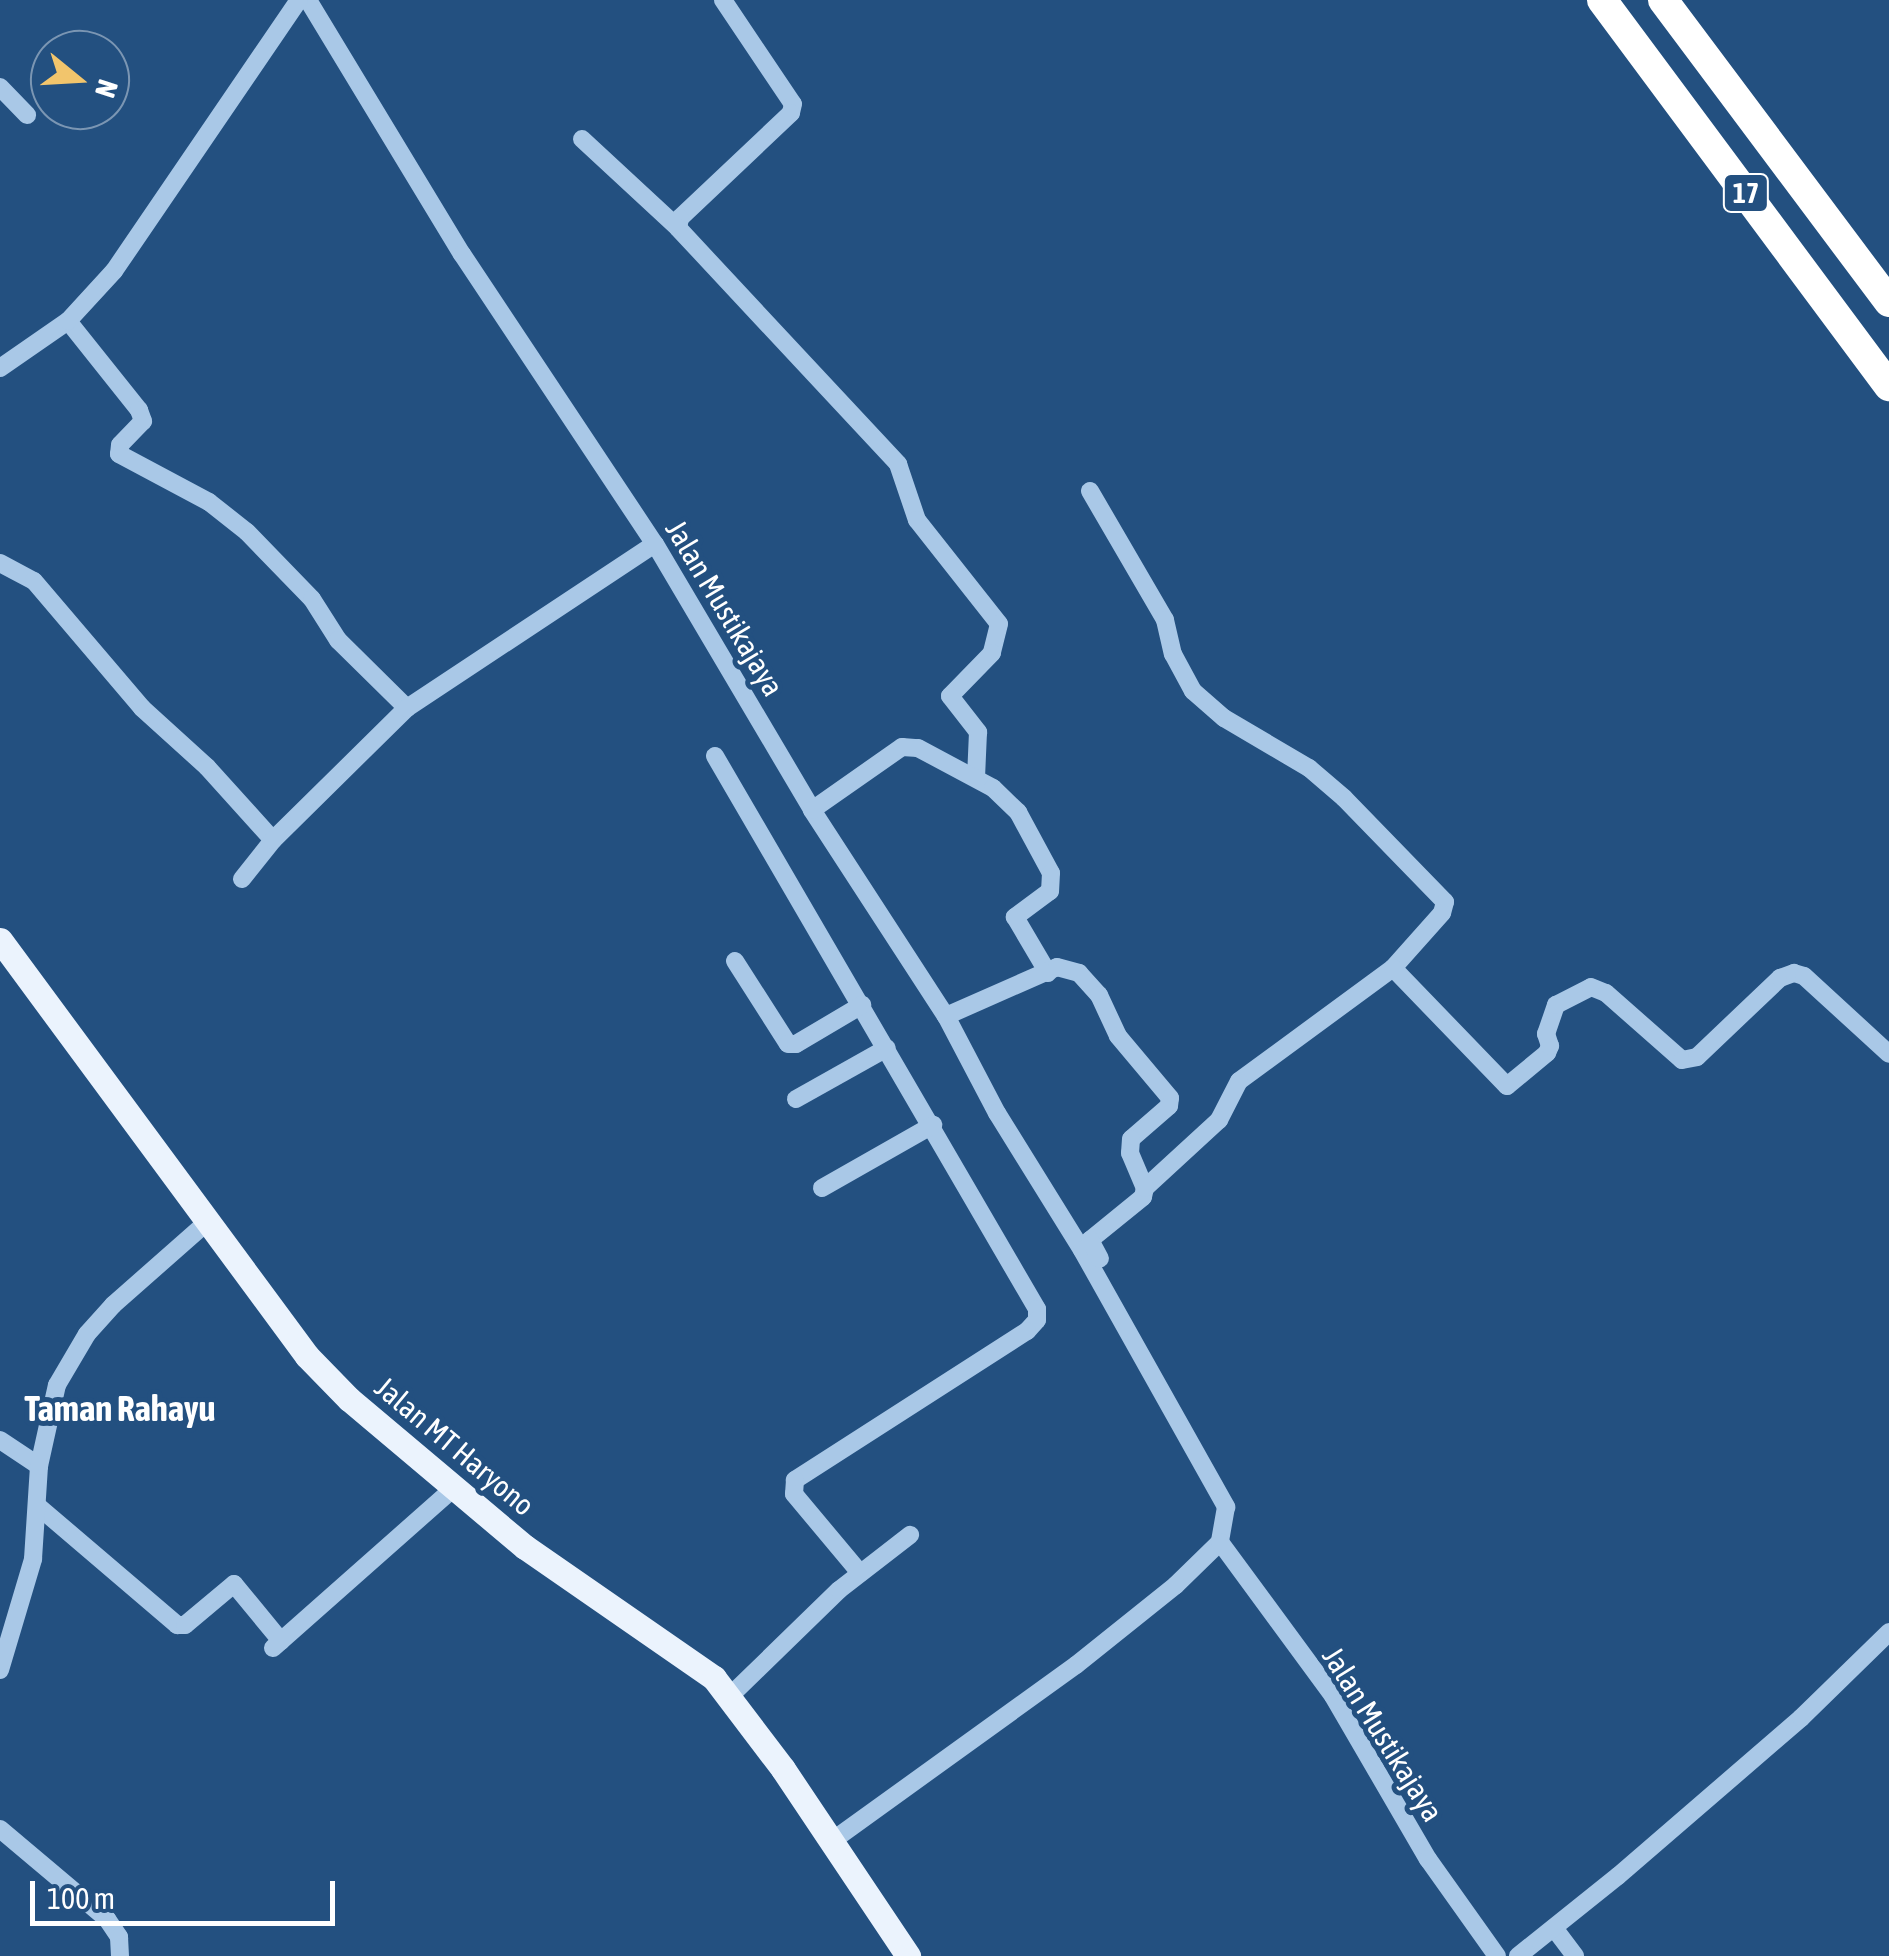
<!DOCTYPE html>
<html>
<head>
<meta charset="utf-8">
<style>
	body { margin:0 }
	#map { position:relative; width:1889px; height:1956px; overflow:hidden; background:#235080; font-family:"Asap Condensed",sans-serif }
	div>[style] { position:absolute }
	.minor>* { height:18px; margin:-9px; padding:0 9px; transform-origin:9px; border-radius:9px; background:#a9c8e7 }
	.major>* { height:25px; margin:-12.5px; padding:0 12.5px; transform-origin:12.5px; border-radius:12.5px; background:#ebf3fd }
	.highway>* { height:30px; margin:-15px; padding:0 15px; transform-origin:15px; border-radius:15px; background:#fff }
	span { translate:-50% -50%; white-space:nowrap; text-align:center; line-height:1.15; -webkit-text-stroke:10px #235080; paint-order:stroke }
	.shield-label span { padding:2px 8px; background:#235080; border:2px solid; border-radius:8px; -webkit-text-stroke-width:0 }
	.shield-label { font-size:28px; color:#fff; font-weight:700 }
	.street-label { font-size:30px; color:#fff }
	.quarter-label { font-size:35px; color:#fff; font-weight:700 }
	.north { position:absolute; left:30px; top:30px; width:100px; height:100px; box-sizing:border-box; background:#235080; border:2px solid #7b96b3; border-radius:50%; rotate:108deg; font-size:28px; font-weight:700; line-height:40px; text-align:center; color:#fff }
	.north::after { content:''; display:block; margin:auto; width:35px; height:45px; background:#f2c56c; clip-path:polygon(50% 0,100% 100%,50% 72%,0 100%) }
	.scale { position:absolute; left:30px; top:1881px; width:305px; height:45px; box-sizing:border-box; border:5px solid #fff; border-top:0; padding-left:12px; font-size:30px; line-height:35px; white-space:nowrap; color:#fff; -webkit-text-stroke:8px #235080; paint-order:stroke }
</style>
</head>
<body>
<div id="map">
	<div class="minor">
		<i style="left:308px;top:0;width:297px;rotate:58.8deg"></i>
		<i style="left:462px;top:254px;width:348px;rotate:56.4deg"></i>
		<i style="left:655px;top:544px;width:309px;rotate:59.4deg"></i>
		<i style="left:812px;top:810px;width:246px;rotate:57deg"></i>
		<i style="left:946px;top:1016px;width:110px;rotate:62.3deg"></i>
		<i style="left:997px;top:1113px;width:161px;rotate:58.2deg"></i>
		<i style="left:1082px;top:1250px;width:295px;rotate:60.7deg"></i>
		<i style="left:1226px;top:1507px;width:36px;rotate:100deg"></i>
		<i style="left:1220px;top:1542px;width:62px;rotate:135.7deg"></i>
		<i style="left:1176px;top:1585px;width:128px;rotate:141.3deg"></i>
		<i style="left:1076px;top:1665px;width:302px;rotate:144.2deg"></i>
		<i style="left:723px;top:0;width:125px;rotate:56.1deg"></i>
		<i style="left:793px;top:104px;width:9px;rotate:103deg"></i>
		<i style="left:791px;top:113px;width:153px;rotate:136.6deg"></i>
		<i style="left:680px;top:218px;width:10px;rotate:101deg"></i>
		<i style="left:678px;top:228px;width:323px;rotate:47deg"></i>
		<i style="left:898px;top:464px;width:59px;rotate:71.3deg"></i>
		<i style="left:917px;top:520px;width:132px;rotate:51.7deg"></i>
		<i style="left:999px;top:624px;width:30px;rotate:104deg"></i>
		<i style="left:992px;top:653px;width:60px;rotate:134.3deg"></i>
		<i style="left:950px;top:696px;width:46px;rotate:52.1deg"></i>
		<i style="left:978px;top:732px;width:46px;rotate:92.5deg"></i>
		<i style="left:0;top:87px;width:39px;rotate:46deg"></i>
		<i style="left:582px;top:139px;width:131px;rotate:42.8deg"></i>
		<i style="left:68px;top:321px;width:114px;rotate:51.4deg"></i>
		<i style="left:139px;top:410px;width:12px;rotate:70deg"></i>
		<i style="left:143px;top:421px;width:33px;rotate:134deg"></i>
		<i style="left:120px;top:445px;width:9px;rotate:96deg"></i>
		<i style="left:119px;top:454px;width:102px;rotate:28.1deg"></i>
		<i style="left:209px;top:502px;width:48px;rotate:38.3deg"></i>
		<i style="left:247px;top:532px;width:93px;rotate:45.9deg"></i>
		<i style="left:312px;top:599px;width:49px;rotate:57.6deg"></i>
		<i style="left:338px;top:640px;width:97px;rotate:44.6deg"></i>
		<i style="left:0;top:368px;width:83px;rotate:-34.7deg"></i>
		<i style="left:68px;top:321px;width:68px;rotate:-47.4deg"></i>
		<i style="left:114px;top:271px;width:328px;rotate:-55.7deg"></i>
		<i style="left:1090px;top:491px;width:149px;rotate:59.8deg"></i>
		<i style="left:1165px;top:620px;width:35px;rotate:77deg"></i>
		<i style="left:1173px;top:654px;width:42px;rotate:61.6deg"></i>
		<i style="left:1193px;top:691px;width:41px;rotate:41.1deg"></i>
		<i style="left:1224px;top:718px;width:99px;rotate:30.5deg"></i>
		<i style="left:1309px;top:768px;width:46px;rotate:40.6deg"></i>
		<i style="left:1344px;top:798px;width:145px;rotate:45.8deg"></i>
		<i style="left:1445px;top:902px;width:11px;rotate:105deg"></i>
		<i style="left:1442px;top:913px;width:74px;rotate:131.7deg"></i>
		<i style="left:1393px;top:968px;width:191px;rotate:143.7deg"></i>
		<i style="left:1239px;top:1081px;width:44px;rotate:117.1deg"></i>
		<i style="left:1219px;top:1120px;width:100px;rotate:137.4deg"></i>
		<i style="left:1145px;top:1188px;width:9px;rotate:103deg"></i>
		<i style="left:1143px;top:1197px;width:68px;rotate:140.9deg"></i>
		<i style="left:1090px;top:1240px;width:21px;rotate:62deg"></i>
		<i style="left:0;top:563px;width:38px;rotate:28deg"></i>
		<i style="left:34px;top:581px;width:167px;rotate:49.6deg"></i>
		<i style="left:142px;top:708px;width:88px;rotate:42.2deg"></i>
		<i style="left:207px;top:767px;width:98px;rotate:47.9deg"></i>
		<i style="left:715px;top:756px;width:640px;rotate:59.79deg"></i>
		<i style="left:1037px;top:1309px;width:11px;rotate:90deg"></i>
		<i style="left:1037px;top:1320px;width:15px;rotate:132deg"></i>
		<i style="left:1027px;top:1331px;width:276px;rotate:147.3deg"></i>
		<i style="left:795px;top:1480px;width:14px;rotate:94deg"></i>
		<i style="left:794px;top:1494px;width:103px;rotate:50.1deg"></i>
		<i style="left:812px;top:810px;width:110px;rotate:-35deg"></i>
		<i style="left:902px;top:747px;width:16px;rotate:4deg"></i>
		<i style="left:918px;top:748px;width:85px;rotate:28.1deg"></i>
		<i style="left:993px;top:788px;width:35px;rotate:44deg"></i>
		<i style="left:1018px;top:812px;width:69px;rotate:61.6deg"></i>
		<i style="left:1051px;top:873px;width:18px;rotate:93deg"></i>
		<i style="left:1050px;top:891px;width:44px;rotate:143.4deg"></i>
		<i style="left:1015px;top:917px;width:65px;rotate:59.5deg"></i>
		<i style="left:242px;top:879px;width:50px;rotate:-51.5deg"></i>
		<i style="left:273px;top:840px;width:188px;rotate:-44.6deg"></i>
		<i style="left:407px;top:708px;width:297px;rotate:-33.5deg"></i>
		<i style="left:735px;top:961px;width:98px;rotate:57.4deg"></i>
		<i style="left:788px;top:1044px;width:8px"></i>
		<i style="left:796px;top:1044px;width:77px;rotate:-30.6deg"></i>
		<i style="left:1393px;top:968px;width:164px;rotate:46deg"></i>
		<i style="left:1507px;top:1086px;width:52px;rotate:-39.5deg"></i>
		<i style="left:1547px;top:1053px;width:8px;rotate:-67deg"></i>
		<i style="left:1550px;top:1046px;width:13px;rotate:-108deg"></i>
		<i style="left:1546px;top:1034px;width:31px;rotate:-71deg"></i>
		<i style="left:1556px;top:1005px;width:39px;rotate:-27deg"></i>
		<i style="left:1591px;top:987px;width:16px;rotate:22deg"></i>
		<i style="left:1606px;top:993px;width:101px;rotate:41.4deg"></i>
		<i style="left:1682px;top:1060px;width:15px;rotate:-11deg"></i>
		<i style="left:1697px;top:1057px;width:115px;rotate:-43.6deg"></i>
		<i style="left:1780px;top:978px;width:15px;rotate:-20deg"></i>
		<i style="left:1794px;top:973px;width:10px;rotate:17deg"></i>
		<i style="left:1804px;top:976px;width:115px;rotate:42.5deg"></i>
		<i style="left:946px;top:1016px;width:121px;rotate:-23.8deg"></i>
		<i style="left:1057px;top:967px;width:23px;rotate:15deg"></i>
		<i style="left:1079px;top:973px;width:30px;rotate:48deg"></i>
		<i style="left:1099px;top:995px;width:45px;rotate:65.1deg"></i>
		<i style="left:1118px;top:1036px;width:81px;rotate:50deg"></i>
		<i style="left:1170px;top:1098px;width:8px;rotate:97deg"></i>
		<i style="left:1169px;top:1106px;width:50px;rotate:139deg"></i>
		<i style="left:1131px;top:1139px;width:14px;rotate:94deg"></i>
		<i style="left:1130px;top:1153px;width:38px;rotate:67deg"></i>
		<i style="left:796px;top:1099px;width:104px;rotate:-29.3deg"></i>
		<i style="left:822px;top:1188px;width:128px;rotate:-29.6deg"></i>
		<i style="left:0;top:1440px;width:47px;rotate:33.7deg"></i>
		<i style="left:39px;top:1507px;width:182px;rotate:40.5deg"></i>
		<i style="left:177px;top:1625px;width:8px"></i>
		<i style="left:185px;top:1625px;width:64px;rotate:-39.9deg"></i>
		<i style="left:234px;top:1584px;width:74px;rotate:50.5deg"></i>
		<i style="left:1220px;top:1542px;width:191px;rotate:53.7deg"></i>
		<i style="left:1333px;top:1696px;width:189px;rotate:59.8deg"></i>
		<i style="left:1428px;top:1859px;width:119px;rotate:54.6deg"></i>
		<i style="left:273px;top:1648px;width:243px;rotate:-41.5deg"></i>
		<i style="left:0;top:1670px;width:116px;rotate:-73.4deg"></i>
		<i style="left:33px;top:1559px;width:93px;rotate:-86.3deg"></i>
		<i style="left:39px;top:1466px;width:83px;rotate:-77.5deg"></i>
		<i style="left:57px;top:1385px;width:59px;rotate:-59.5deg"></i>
		<i style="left:87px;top:1334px;width:39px;rotate:-48deg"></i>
		<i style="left:113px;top:1305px;width:124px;rotate:-41.4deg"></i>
		<i style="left:730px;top:1696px;width:152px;rotate:-44.2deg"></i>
		<i style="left:839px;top:1590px;width:90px;rotate:-37.8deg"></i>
		<i style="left:0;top:1829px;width:140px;rotate:40.1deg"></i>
		<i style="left:107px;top:1919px;width:22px;rotate:56deg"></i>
		<i style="left:119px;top:1937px;width:19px;rotate:87deg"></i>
		<i style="left:1554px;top:1928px;width:35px;rotate:53deg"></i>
		<i style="left:1518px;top:1956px;width:128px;rotate:-38.7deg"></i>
		<i style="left:1618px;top:1876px;width:242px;rotate:-40.8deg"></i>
		<i style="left:1801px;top:1718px;width:123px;rotate:-44.3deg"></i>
	</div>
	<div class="major">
		<i style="left:0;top:940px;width:517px;rotate:53.57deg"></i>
		<i style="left:307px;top:1356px;width:60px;rotate:45.7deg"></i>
		<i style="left:349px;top:1399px;width:230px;rotate:40.1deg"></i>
		<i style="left:525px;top:1547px;width:230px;rotate:34.7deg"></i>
		<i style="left:714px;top:1678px;width:114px;rotate:52.8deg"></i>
		<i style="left:783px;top:1769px;width:225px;rotate:56.2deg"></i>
	</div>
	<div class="highway">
		<i style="left:1602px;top:0;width:481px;rotate:53.4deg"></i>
		<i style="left:1663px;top:0;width:377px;rotate:53.2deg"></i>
	</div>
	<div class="shield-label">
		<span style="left:1746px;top:193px">17</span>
	</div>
	<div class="street-label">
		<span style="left:725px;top:608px;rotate:59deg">Jalan Mustikajaya</span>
		<span style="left:455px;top:1446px;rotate:40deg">Jalan MT Haryono</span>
		<span style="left:1383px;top:1734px;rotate:58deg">Jalan Mustikajaya</span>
	</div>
	<div class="quarter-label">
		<span style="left:120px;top:1408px">Taman Rahayu</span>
	</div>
	<div class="north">N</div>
	<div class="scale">100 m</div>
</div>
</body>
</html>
